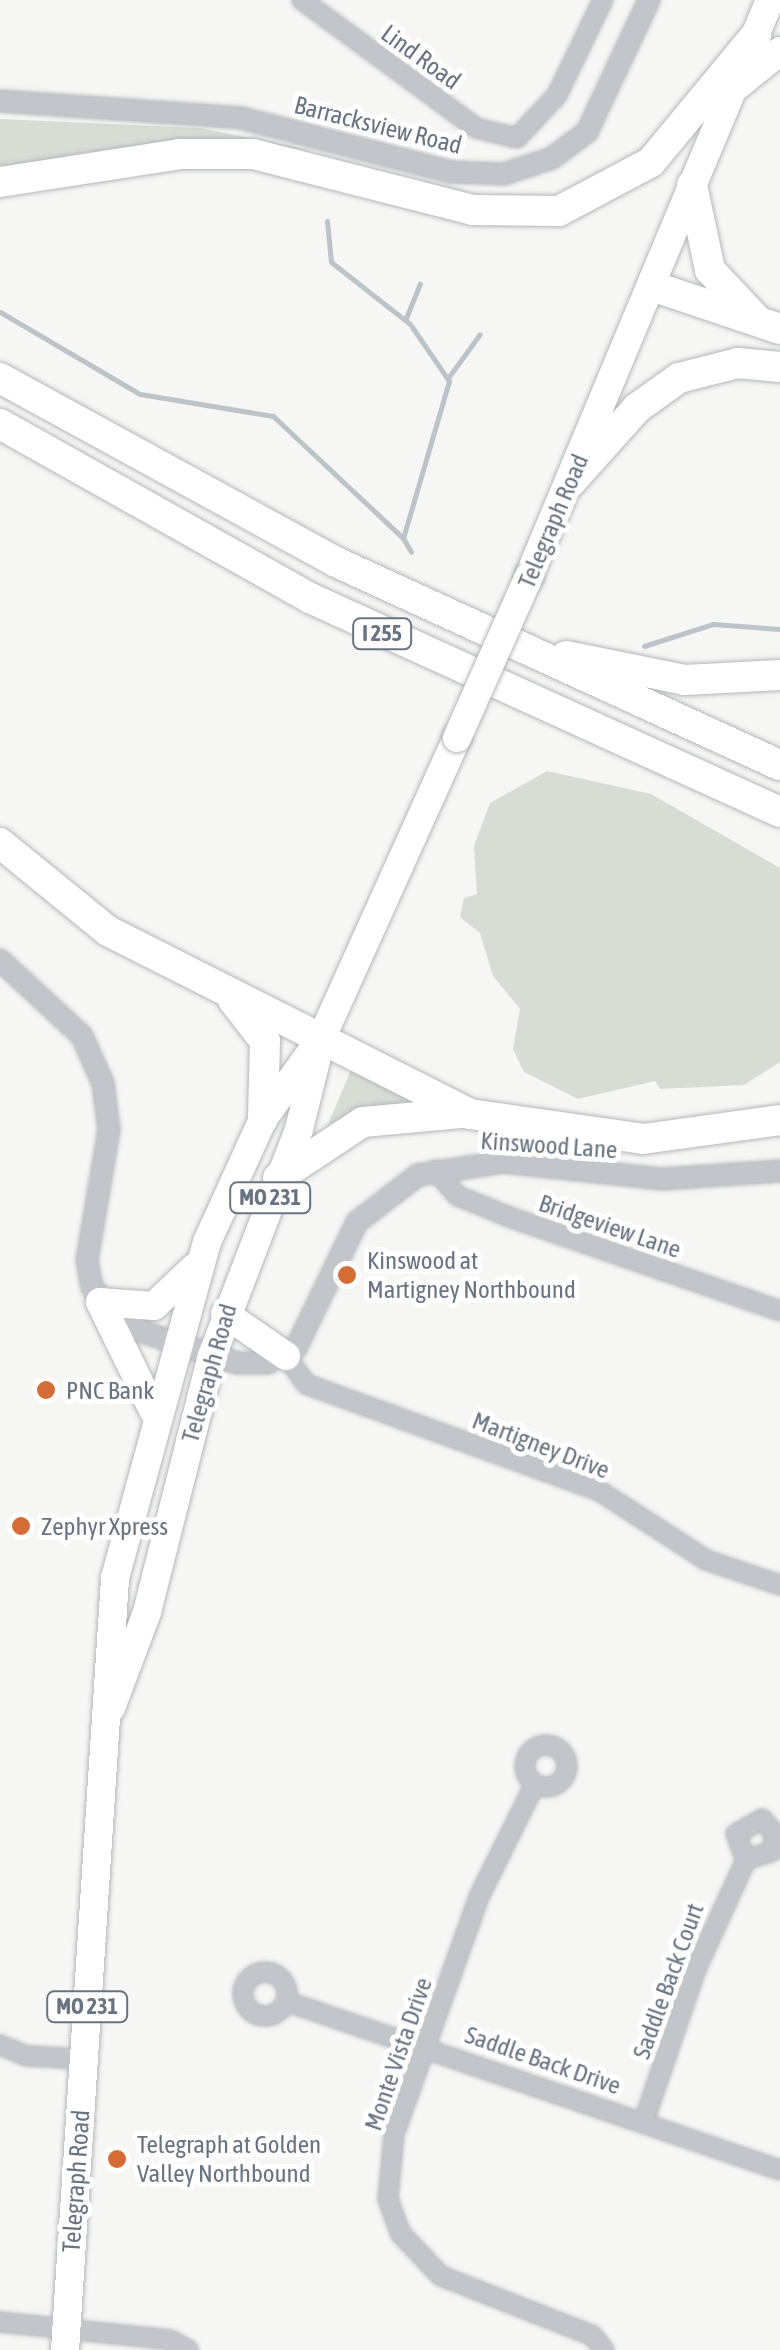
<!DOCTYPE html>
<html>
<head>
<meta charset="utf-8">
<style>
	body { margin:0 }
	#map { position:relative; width:780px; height:2350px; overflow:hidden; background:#f6f6f4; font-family:"Asap Condensed",sans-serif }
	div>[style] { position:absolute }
	.green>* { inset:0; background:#d7ddd5 }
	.stream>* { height:5px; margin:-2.5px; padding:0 2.5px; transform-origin:2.5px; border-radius:2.5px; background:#bcc4ca }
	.roads { filter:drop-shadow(0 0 2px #b4b7bb) drop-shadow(0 0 2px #b4b7bb) }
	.minor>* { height:18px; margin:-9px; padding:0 9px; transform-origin:9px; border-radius:9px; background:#c2c5c9 }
	.minor>.ring { margin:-9px; padding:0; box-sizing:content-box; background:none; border:18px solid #c2c5c9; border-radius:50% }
	.tertiary>* { height:20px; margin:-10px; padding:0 10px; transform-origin:10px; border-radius:10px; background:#c2c5c9 }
	.primary>* { height:28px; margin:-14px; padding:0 14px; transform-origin:14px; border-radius:14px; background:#fff }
	.motorway>* { height:30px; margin:-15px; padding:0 15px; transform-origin:15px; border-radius:15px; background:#fff }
	.bridges { filter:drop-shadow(0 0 2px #b4b7bb) drop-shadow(0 0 2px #b4b7bb) }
	.primary-bridge>* { height:28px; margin:-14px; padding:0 14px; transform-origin:14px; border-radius:14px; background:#fff }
	.dots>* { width:28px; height:28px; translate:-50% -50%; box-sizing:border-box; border:5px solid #fff; border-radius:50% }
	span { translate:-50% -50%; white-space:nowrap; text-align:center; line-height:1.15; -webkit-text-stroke:10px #fff; paint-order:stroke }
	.shield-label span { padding:2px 8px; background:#fff; border:2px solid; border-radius:8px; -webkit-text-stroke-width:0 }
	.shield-label { font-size:22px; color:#687482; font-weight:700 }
	.street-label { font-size:25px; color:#687482 }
	.poi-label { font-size:25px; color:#687482 }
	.left { translate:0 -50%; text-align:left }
</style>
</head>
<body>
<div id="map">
	<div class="green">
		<i style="clip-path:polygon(0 119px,200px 128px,315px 151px,242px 141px,0 167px)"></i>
		<i style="clip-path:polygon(547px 771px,651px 794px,780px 868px,780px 1062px,744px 1085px,660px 1089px,655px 1081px,578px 1099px,524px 1072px,513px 1049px,520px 1009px,493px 976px,480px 933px,460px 917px,464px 898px,477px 894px,474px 846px,490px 803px)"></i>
		<i style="clip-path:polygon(352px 1068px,412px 1099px,328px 1124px)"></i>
	</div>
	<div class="stream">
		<i style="left:327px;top:221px;width:41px;rotate:84.4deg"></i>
		<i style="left:331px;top:262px;width:100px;rotate:38.1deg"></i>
		<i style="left:410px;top:324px;width:69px;rotate:55.6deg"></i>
		<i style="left:449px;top:381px;width:164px;rotate:106.3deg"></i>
		<i style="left:403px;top:538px;width:16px;rotate:60deg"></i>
		<i style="left:0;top:312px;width:162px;rotate:30.4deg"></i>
		<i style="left:140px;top:394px;width:135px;rotate:9.4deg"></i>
		<i style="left:273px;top:416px;width:178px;rotate:43.2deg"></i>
		<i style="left:406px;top:318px;width:37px;rotate:-68deg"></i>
		<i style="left:448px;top:378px;width:54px;rotate:-54deg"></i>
		<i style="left:644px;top:646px;width:72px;rotate:-17.7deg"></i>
		<i style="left:713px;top:624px;width:67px;rotate:4.3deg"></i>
	</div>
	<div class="roads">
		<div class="minor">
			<i style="left:302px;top:0;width:216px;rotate:36.3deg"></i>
			<i style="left:476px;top:128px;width:42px;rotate:13.7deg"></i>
			<i style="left:517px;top:138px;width:59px;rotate:-47.1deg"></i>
			<i style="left:557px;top:95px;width:106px;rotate:-64.2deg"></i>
			<i style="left:435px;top:1170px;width:35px;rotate:49deg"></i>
			<i style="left:458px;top:1196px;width:58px;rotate:22.2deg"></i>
			<i style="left:512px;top:1218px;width:284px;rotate:19.1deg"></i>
			<i style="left:286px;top:1356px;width:34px;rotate:54deg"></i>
			<i style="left:306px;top:1384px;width:311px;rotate:20deg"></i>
			<i style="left:598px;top:1490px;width:129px;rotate:32.9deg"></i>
			<i style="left:706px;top:1560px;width:78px;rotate:18.7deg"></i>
			<i class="ring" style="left:525px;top:1745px;width:24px;height:24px"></i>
			<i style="left:534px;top:1786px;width:124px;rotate:116.4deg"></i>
			<i style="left:479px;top:1897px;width:253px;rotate:109.7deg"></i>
			<i style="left:394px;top:2135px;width:64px;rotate:95.4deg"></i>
			<i style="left:388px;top:2199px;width:37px;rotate:70deg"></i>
			<i style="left:401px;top:2234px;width:58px;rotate:46.4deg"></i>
			<i style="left:441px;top:2276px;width:163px;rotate:21.5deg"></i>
			<i style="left:593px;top:2336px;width:18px;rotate:52deg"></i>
			<i class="ring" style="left:243px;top:1972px;width:26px;height:26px"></i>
			<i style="left:288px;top:2002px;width:520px;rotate:18.85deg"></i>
			<i style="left:0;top:2045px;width:29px;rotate:22deg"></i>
			<i style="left:27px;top:2056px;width:56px;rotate:3.1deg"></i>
			<i style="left:644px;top:2121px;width:161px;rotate:-71.1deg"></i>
			<i style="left:696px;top:1969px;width:120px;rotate:-65.4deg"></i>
			<i style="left:746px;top:1860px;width:28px;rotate:-111deg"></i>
			<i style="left:736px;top:1834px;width:30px;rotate:-30deg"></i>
			<i style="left:762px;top:1819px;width:18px;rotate:49deg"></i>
			<i style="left:774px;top:1833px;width:18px;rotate:93deg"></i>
			<i style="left:773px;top:1851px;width:28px;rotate:162deg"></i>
			<i style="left:0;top:2322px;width:171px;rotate:6deg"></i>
			<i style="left:170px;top:2340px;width:21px;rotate:28deg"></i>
		</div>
		<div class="tertiary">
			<i style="left:0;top:101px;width:242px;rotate:4deg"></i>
			<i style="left:241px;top:118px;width:218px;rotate:14.4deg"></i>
			<i style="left:452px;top:172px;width:52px;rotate:2.2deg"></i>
			<i style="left:504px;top:174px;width:51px;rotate:-18.4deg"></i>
			<i style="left:552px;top:158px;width:44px;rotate:-36.6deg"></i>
			<i style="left:587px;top:132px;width:146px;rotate:-64.8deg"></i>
			<i style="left:0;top:960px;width:112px;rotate:42.8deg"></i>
			<i style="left:82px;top:1036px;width:51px;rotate:65.9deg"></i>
			<i style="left:103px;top:1083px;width:47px;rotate:82.7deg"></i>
			<i style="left:109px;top:1130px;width:132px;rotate:99.6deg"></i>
			<i style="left:87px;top:1260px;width:28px;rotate:80deg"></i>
			<i style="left:92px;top:1288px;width:64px;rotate:41.9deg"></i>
			<i style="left:140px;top:1331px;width:102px;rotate:18.3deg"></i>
			<i style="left:237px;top:1363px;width:31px"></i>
			<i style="left:268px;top:1363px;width:32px;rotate:-28deg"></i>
			<i style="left:296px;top:1348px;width:140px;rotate:-64.2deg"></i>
			<i style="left:357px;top:1222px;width:77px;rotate:-37.6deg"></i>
			<i style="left:418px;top:1175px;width:86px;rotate:-8.7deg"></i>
			<i style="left:503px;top:1162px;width:161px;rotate:6.1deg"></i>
			<i style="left:663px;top:1179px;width:117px;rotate:-3.9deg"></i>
		</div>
		<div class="primary">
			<i style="left:738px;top:85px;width:54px;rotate:-39deg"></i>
			<i style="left:529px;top:576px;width:624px;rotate:-67.3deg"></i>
			<i style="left:100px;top:1302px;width:123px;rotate:63.9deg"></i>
			<i style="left:100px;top:1302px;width:54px;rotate:4.2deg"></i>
			<i style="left:154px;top:1306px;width:57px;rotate:-43.6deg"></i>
			<i style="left:225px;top:1314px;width:74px;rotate:34.5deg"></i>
			<i style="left:111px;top:1708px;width:103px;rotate:-69.4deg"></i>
			<i style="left:147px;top:1612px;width:264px;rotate:-75.8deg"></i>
			<i style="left:212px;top:1356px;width:243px;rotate:-69deg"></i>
			<i style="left:299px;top:1129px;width:95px;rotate:-76deg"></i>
			<i style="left:322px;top:1037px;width:328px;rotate:-65.7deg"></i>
			<i style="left:65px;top:2350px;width:774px;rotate:-86.29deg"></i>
			<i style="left:115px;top:1578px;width:348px;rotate:-74.7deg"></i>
			<i style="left:207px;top:1242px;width:135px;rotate:-65.5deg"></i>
			<i style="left:263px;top:1119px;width:101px;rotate:-54.3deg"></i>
		</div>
		<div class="motorway">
			<i style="left:0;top:182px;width:182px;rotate:-8.8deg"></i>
			<i style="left:180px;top:154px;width:73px"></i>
			<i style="left:253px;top:154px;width:227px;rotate:14.3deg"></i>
			<i style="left:473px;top:210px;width:86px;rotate:0.7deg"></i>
			<i style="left:559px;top:211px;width:104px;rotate:-28deg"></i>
			<i style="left:651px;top:162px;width:165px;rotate:-50.4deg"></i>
			<i style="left:692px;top:185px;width:87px;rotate:78deg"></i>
			<i style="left:710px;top:270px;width:69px;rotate:46.8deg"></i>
			<i style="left:652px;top:286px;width:135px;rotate:18.6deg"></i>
			<i style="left:0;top:378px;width:383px;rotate:28.7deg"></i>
			<i style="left:336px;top:562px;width:488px;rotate:24.6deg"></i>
			<i style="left:0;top:424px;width:355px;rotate:29.3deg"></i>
			<i style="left:310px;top:598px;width:516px;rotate:24.48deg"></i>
			<i style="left:570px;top:483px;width:101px;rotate:-48.2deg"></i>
			<i style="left:637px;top:408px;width:52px;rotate:-35.5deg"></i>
			<i style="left:679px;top:378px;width:61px;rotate:-14.3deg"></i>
			<i style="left:738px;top:363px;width:42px;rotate:5.4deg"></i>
			<i style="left:566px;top:656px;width:121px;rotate:11.4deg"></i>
			<i style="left:685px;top:680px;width:95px;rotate:-3deg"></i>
			<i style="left:0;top:843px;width:139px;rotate:39.2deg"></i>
			<i style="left:108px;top:931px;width:406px;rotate:26.8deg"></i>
			<i style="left:470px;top:1114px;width:175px;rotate:8.2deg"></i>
			<i style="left:643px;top:1139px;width:138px;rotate:-7.9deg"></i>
			<i style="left:233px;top:1000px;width:52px;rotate:52deg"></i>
			<i style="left:265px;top:1041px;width:78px;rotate:91.5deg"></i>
			<i style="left:278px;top:1178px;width:102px;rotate:-33.4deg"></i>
			<i style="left:363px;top:1122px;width:98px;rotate:-5.2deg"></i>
		</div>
	</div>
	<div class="bridges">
		<div class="primary-bridge">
			<i style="left:457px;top:738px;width:177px;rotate:-66deg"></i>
		</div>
	</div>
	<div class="dots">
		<i style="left:347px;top:1275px;background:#d56c35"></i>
		<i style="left:46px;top:1390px;background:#d56c35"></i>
		<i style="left:21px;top:1526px;background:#d56c35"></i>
		<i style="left:117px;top:2159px;background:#d56c35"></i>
	</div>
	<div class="shield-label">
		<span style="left:382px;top:634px">I 255</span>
		<span style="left:270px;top:1198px">MO 231</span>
		<span style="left:87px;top:2007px">MO 231</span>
	</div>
	<div class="street-label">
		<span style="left:421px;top:57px;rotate:36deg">Lind Road</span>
		<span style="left:378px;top:125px;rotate:14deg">Barracksview Road</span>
		<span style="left:553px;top:521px;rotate:-67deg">Telegraph Road</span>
		<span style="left:549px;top:1145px;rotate:4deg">Kinswood Lane</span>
		<span style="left:610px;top:1226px;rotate:19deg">Bridgeview Lane</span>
		<span style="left:209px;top:1373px;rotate:-74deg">Telegraph Road</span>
		<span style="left:541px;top:1445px;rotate:21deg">Martigney Drive</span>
		<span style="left:668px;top:1981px;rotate:-70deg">Saddle Back Court</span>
		<span style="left:398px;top:2054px;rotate:-71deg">Monte Vista Drive</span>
		<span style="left:543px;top:2060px;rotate:19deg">Saddle Back Drive</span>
		<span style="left:76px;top:2181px;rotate:-86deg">Telegraph Road</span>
	</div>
	<div class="poi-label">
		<span class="left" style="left:367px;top:1275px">Kinswood at<br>Martigney Northbound</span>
		<span class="left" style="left:66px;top:1390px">PNC Bank</span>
		<span class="left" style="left:41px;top:1526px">Zephyr Xpress</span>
		<span class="left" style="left:137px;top:2159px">Telegraph at Golden<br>Valley Northbound</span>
	</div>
</div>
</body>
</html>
